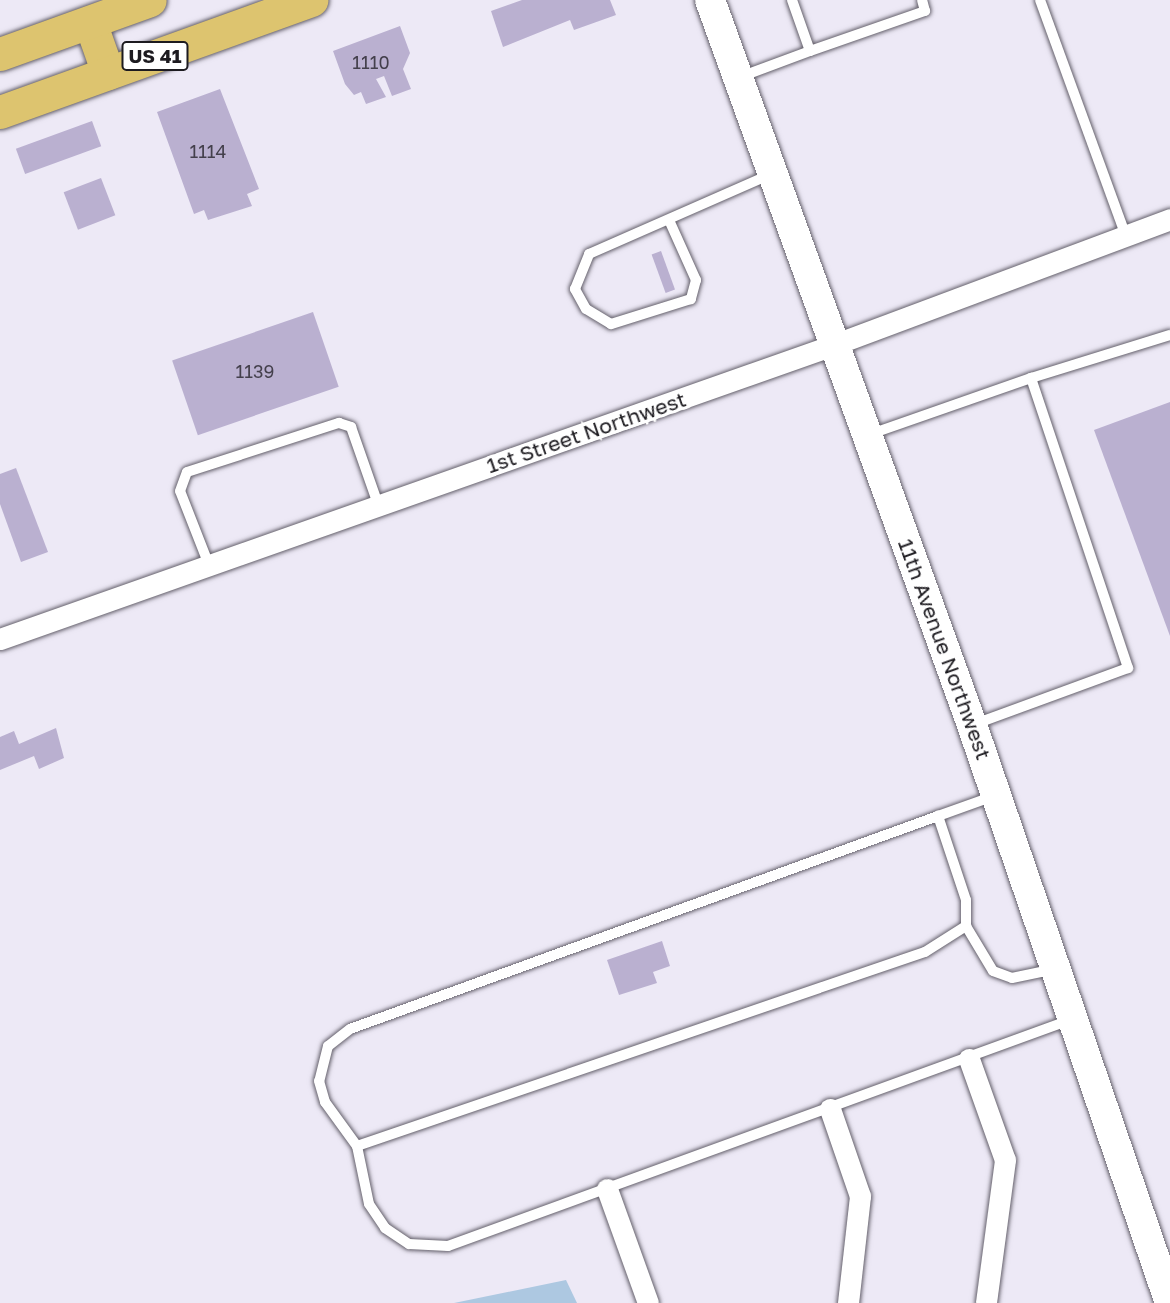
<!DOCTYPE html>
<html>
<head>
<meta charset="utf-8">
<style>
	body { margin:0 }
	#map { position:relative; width:1170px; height:1303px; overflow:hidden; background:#ede9f6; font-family:"Golos Text",sans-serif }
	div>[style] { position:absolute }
	.water>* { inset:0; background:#adc8e1 }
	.building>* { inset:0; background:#bab0d0; transform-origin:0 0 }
	.roads { filter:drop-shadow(0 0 2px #64606b) drop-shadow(0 0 2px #64606b) }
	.lane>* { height:10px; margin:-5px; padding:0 5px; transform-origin:5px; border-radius:5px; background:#fff }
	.street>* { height:21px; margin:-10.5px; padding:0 10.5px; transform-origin:10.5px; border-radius:10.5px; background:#fff }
	.secondary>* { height:30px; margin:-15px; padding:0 15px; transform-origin:15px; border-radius:15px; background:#fff }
	.primary>* { height:33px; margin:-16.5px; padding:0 16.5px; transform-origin:16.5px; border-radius:16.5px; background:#ddc46f }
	span { translate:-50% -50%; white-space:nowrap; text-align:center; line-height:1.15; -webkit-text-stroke:6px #fff; paint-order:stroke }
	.number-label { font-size:18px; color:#44404c }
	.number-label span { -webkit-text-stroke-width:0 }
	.shield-label span { padding:2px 5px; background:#fff; border:2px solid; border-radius:5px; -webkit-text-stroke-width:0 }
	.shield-label { font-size:19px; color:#1d1b20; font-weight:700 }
	.street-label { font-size:21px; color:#1d1b20 }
</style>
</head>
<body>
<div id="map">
	<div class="water">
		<i style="clip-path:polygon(566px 1280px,577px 1303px,454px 1303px)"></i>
	</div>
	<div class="building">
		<i style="clip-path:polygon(522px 0,610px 0,616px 15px,574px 30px,570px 20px,503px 47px,491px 11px)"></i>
		<i style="clip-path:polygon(400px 26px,410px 53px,403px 69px,411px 89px,392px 96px,384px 76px,376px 79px,386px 97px,366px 104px,361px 92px,354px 95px,345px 84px,333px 51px)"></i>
		<i style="clip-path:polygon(220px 89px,259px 189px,247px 194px,252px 206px,208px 220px,204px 210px,194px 214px,157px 112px)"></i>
		<i style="left:92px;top:121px;width:27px;height:81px;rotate:70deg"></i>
		<i style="left:101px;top:178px;width:40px;height:40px;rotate:69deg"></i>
		<i style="left:661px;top:251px;width:41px;height:10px;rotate:70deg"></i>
		<i style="left:313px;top:312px;width:79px;height:149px;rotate:71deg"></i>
		<i style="clip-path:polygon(1170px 402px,1170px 636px,1094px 430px)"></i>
		<i style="clip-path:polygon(16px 468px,48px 552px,21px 562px,0 504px,0 474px)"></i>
		<i style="clip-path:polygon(56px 728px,64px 758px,39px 769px,34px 756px,0 770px,0 737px,14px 731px,19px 744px)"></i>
		<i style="clip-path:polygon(662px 941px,670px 966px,653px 972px,657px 983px,619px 995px,607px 960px)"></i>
	</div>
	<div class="roads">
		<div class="lane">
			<i style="left:792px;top:0;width:54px;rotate:70.6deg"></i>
			<i style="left:810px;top:51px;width:122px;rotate:-19.2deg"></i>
			<i style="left:925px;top:11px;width:11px;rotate:-105deg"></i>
			<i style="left:1040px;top:0;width:251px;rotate:70deg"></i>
			<i style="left:740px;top:77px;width:75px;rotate:-20.4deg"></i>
			<i style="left:669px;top:220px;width:66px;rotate:65.8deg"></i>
			<i style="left:696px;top:280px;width:20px;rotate:105deg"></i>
			<i style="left:691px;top:299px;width:84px;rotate:162.6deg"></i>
			<i style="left:611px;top:324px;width:29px;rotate:-149deg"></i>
			<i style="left:586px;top:309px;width:23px;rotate:-119deg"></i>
			<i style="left:575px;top:289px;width:38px;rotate:-68deg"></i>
			<i style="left:589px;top:254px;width:199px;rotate:-23.7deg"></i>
			<i style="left:1031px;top:378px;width:145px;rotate:-17.2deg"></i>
			<i style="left:868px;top:435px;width:173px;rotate:-19.3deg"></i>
			<i style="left:1031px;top:378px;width:306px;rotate:71.5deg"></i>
			<i style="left:1128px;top:668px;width:163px;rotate:159.9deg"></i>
			<i style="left:209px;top:565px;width:79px;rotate:-111.4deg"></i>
			<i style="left:180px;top:491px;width:20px;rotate:-70deg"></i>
			<i style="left:187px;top:472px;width:160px;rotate:-17.9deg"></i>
			<i style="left:339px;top:423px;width:13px;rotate:18deg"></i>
			<i style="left:351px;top:427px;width:82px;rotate:70.7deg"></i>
			<i style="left:938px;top:816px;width:625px;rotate:160.09deg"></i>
			<i style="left:350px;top:1029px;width:28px;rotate:142deg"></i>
			<i style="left:328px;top:1046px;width:36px;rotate:104deg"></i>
			<i style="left:319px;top:1081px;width:22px;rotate:74deg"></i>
			<i style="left:325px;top:1102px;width:54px;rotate:54deg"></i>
			<i style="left:357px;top:1146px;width:59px;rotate:78.3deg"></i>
			<i style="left:369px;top:1204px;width:29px;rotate:56deg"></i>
			<i style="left:385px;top:1228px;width:29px;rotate:34deg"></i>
			<i style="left:409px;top:1244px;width:39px;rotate:3deg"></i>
			<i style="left:448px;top:1246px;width:662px;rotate:-19.97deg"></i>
			<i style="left:966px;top:926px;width:52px;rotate:59deg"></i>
			<i style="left:993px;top:971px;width:20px;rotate:20deg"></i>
			<i style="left:1012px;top:978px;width:44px;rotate:-11.8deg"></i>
			<i style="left:357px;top:1146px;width:600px;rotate:-18.86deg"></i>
			<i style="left:925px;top:952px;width:49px;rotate:-32.4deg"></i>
			<i style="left:966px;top:926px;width:26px;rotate:-90deg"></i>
			<i style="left:966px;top:900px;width:89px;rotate:-108.4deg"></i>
			<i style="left:938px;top:816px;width:59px;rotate:-19.7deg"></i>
		</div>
		<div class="street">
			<i style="left:0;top:639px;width:887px;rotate:-19.44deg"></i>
			<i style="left:836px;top:344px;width:357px;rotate:-20.5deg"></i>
			<i style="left:969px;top:1059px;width:107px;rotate:70.4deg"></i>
			<i style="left:1005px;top:1160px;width:144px;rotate:97.6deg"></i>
			<i style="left:830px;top:1109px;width:92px;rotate:71deg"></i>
			<i style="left:860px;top:1196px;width:108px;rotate:96.4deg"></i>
			<i style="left:607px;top:1189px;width:121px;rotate:70.2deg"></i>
		</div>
		<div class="secondary">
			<i style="left:710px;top:0;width:771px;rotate:70.13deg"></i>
			<i style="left:972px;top:725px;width:611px;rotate:71.09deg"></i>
		</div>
		<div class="primary">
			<i style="left:90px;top:22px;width:54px;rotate:70.6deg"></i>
			<i style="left:0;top:54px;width:159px;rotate:-19.8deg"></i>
			<i style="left:0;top:112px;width:331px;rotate:-19.8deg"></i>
		</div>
	</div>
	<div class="number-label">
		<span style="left:371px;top:62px">1110</span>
		<span style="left:208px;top:151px">1114</span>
		<span style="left:255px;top:371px">1139</span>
	</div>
	<div class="shield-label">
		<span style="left:155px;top:56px">US 41</span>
	</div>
	<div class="street-label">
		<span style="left:586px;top:432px;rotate:-19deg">1st Street Northwest</span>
		<span style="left:945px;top:649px;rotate:70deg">11th Avenue Northwest</span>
	</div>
</div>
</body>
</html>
